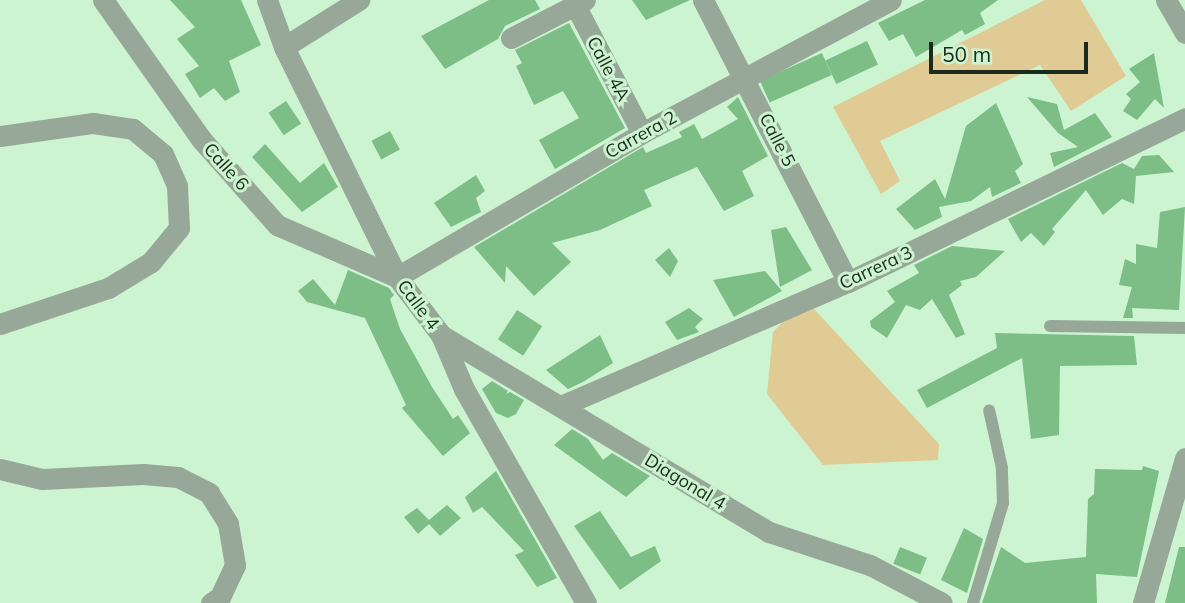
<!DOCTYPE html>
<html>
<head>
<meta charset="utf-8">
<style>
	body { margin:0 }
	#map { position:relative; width:1185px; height:603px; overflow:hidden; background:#ccf4d1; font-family:Mulish,sans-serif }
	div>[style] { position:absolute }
	.green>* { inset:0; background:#e0cb95 }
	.building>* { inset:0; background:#7cbe86; transform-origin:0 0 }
	.lane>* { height:12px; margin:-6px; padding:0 6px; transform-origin:6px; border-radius:6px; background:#97a899 }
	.street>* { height:21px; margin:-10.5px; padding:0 10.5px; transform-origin:10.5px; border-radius:10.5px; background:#97a899 }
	span { translate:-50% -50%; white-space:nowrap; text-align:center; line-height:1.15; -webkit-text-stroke:6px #ccf4d1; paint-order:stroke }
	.street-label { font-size:18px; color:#1b2a1d }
	.scale { position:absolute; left:929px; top:42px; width:159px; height:32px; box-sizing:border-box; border:4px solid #1b2a1d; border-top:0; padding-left:9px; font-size:21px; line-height:24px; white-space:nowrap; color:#1b2a1d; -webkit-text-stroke:5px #ccf4d1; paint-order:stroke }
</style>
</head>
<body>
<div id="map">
	<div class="green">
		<i style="clip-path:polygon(1045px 0,1081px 0,1126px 76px,1071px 111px,1040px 65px,880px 141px,900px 181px,881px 194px,833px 107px)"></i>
		<i style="clip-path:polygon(814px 309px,939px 444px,938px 460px,823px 465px,767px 394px,773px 332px,784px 321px)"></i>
	</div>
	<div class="building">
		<i style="clip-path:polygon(170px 0,241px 0,261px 45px,229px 61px,240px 92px,225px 101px,214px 88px,200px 98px,185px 74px,199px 66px,177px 39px,195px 27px)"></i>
		<i style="clip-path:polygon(489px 0,535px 0,540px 9px,505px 26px,498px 39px,445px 69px,421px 36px)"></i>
		<i style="clip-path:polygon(632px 0,690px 0,646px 20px)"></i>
		<i style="clip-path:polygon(925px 0,998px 0,980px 13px,985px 24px,965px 35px,962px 30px,916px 57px,903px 34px,889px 41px,878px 23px)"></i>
		<i style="clip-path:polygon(569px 23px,625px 128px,555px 169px,539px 140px,579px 118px,563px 91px,534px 105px,516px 66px,522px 63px,515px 50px)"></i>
		<i style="left:867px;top:41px;width:26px;height:46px;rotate:65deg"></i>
		<i style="left:822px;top:53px;width:24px;height:68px;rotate:66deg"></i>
		<i style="clip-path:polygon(1154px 53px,1164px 108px,1155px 99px,1137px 120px,1123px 111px,1131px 99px,1126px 94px,1140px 82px,1129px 69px)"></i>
		<i style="clip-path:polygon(738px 97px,768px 156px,742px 171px,754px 196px,724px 211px,697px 167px,644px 190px,652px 206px,600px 230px,552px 243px,571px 262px,534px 296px,506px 266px,505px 283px,474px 247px,643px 147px,646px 153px,682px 137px,679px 132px,694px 124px,702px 139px,738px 119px,727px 107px)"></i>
		<i style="clip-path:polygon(1027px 97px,1057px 104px,1064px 130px,1095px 113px,1112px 137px,1054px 167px,1050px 153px,1078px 147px,1058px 133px)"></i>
		<i style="left:286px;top:101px;width:27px;height:21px;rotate:56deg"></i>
		<i style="clip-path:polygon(996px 103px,1023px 164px,1015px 171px,1021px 183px,992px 197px,990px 187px,971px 201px,939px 207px,942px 217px,915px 230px,896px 209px,935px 179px,945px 199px,966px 126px)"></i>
		<i style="left:390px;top:131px;width:21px;height:21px;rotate:62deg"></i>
		<i style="clip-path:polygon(265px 144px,300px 183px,324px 163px,338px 187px,302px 212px,252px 157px)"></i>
		<i style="clip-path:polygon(1159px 155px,1174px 172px,1136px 176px,1134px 204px,1122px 199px,1103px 215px,1086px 190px,1052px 229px,1055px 232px,1044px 246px,1031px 233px,1021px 242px,1008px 219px,1122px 163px,1134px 169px,1142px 156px)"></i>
		<i style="clip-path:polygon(476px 175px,485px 191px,476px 198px,481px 212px,451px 227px,434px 203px)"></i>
		<i style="clip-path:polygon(1185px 207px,1179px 310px,1132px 308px,1133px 318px,1123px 318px,1132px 287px,1119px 285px,1125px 259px,1136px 264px,1136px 244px,1157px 248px,1160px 212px)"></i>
		<i style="clip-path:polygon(786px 227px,812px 270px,780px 287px,771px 230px)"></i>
		<i style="clip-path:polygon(952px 246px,1005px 251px,976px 277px,960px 281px,962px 285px,949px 295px,965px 334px,956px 338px,932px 299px,920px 310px,906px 305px,887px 338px,871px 327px,870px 321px,895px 302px,887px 291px,919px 273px,914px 265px)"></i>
		<i style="clip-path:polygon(669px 248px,678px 261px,670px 277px,655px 260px)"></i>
		<i style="clip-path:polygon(348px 270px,389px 288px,394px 295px,390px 299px,400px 329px,432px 387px,453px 419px,458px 415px,470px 433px,443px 456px,402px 408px,406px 405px,365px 318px,307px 302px,298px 291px,313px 279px,335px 305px)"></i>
		<i style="clip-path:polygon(765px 271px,782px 291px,734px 317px,713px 280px)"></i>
		<i style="clip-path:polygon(689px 308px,703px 319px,695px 327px,699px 332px,677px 340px,665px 322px)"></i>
		<i style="left:517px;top:310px;width:30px;height:35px;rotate:33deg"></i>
		<i style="clip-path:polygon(995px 333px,1134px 336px,1137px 365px,1060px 366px,1059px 435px,1031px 439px,1022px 358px,927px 408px,917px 390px,997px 348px)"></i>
		<i style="clip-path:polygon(600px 335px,613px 363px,583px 382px,568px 389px,546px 370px)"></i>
		<i style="clip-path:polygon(492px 381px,508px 391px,506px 394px,510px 392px,524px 400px,516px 414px,508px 418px,496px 413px,482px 389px)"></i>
		<i style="clip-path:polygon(572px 429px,588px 439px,603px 460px,612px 453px,650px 476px,626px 497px,554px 445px)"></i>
		<i style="clip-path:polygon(1143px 466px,1159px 471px,1137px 577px,1096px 574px,1097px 603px,982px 603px,1001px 547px,1025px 563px,1086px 557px,1088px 499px,1094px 494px,1095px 469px,1142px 470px)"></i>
		<i style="clip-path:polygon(496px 471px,557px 578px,537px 587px,515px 555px,524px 551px,482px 507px,473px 513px,465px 497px)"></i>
		<i style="clip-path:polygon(447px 505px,461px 518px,440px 536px,429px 524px,418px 534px,404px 517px,417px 508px,429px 520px)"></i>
		<i style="clip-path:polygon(600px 511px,631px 557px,655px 546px,661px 561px,620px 590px,574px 526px)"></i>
		<i style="clip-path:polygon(964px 528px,983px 539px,967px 593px,941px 580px)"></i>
		<i style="left:900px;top:547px;width:29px;height:18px;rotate:22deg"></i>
		<i style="clip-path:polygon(1179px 547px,1185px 547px,1185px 603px,1165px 603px)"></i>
	</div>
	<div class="lane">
		<i style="left:1050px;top:326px;width:135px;rotate:0.8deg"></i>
		<i style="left:973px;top:603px;width:104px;rotate:-73.3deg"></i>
		<i style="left:1003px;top:503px;width:35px;rotate:-92deg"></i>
		<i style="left:1002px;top:468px;width:59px;rotate:-102.6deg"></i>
	</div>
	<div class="street">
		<i style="left:103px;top:0;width:170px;rotate:54.8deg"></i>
		<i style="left:201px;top:139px;width:115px;rotate:48.5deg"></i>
		<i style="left:277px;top:225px;width:131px;rotate:23.4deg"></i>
		<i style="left:397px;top:277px;width:284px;rotate:-30.4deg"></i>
		<i style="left:642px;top:133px;width:282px;rotate:-28.1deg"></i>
		<i style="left:267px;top:0;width:50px;rotate:70.1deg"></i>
		<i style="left:284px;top:47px;width:256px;rotate:63.8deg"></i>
		<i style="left:397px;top:277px;width:73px;rotate:52.8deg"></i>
		<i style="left:441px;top:335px;width:59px;rotate:66.9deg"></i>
		<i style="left:464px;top:389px;width:246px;rotate:60.3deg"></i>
		<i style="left:703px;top:0;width:317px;rotate:62.8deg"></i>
		<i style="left:1166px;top:0;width:38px;rotate:60deg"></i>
		<i style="left:575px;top:5px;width:144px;rotate:62.4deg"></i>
		<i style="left:511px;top:38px;width:83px;rotate:-27.2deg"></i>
		<i style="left:284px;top:47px;width:89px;rotate:-32.1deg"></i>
		<i style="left:0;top:136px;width:94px;rotate:-8deg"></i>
		<i style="left:93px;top:123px;width:40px;rotate:8.5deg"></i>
		<i style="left:133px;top:129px;width:39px;rotate:40deg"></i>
		<i style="left:163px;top:154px;width:35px;rotate:66deg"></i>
		<i style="left:177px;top:186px;width:42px;rotate:87.3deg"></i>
		<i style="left:179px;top:228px;width:44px;rotate:129.5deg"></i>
		<i style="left:151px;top:262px;width:50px;rotate:148.8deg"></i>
		<i style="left:108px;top:288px;width:114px;rotate:161.6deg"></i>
		<i style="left:441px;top:335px;width:383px;rotate:31deg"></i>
		<i style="left:769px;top:532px;width:106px;rotate:18.1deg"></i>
		<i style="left:870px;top:565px;width:81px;rotate:27.8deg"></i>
		<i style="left:561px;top:406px;width:313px;rotate:-23.4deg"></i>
		<i style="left:848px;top:282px;width:375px;rotate:-25.9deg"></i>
		<i style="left:0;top:469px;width:43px;rotate:13.4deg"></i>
		<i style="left:42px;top:479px;width:101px;rotate:-2.8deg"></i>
		<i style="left:143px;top:474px;width:35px;rotate:5deg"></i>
		<i style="left:178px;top:477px;width:35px;rotate:27deg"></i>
		<i style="left:209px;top:493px;width:36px;rotate:58deg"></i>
		<i style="left:228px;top:524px;width:42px;rotate:80.3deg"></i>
		<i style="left:235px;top:565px;width:35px;rotate:115deg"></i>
		<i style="left:220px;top:597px;width:11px;rotate:146deg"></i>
		<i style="left:1143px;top:603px;width:151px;rotate:-73.8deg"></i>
	</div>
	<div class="street-label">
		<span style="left:608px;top:69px;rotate:62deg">Calle 4A</span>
		<span style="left:641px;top:135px;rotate:-29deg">Carrera 2</span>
		<span style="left:777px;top:140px;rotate:63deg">Calle 5</span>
		<span style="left:226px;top:167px;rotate:48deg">Calle 6</span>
		<span style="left:876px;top:268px;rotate:-25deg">Carrera 3</span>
		<span style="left:418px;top:305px;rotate:53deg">Calle 4</span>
		<span style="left:685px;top:482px;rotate:31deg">Diagonal 4</span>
	</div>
	<div class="scale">50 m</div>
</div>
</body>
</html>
